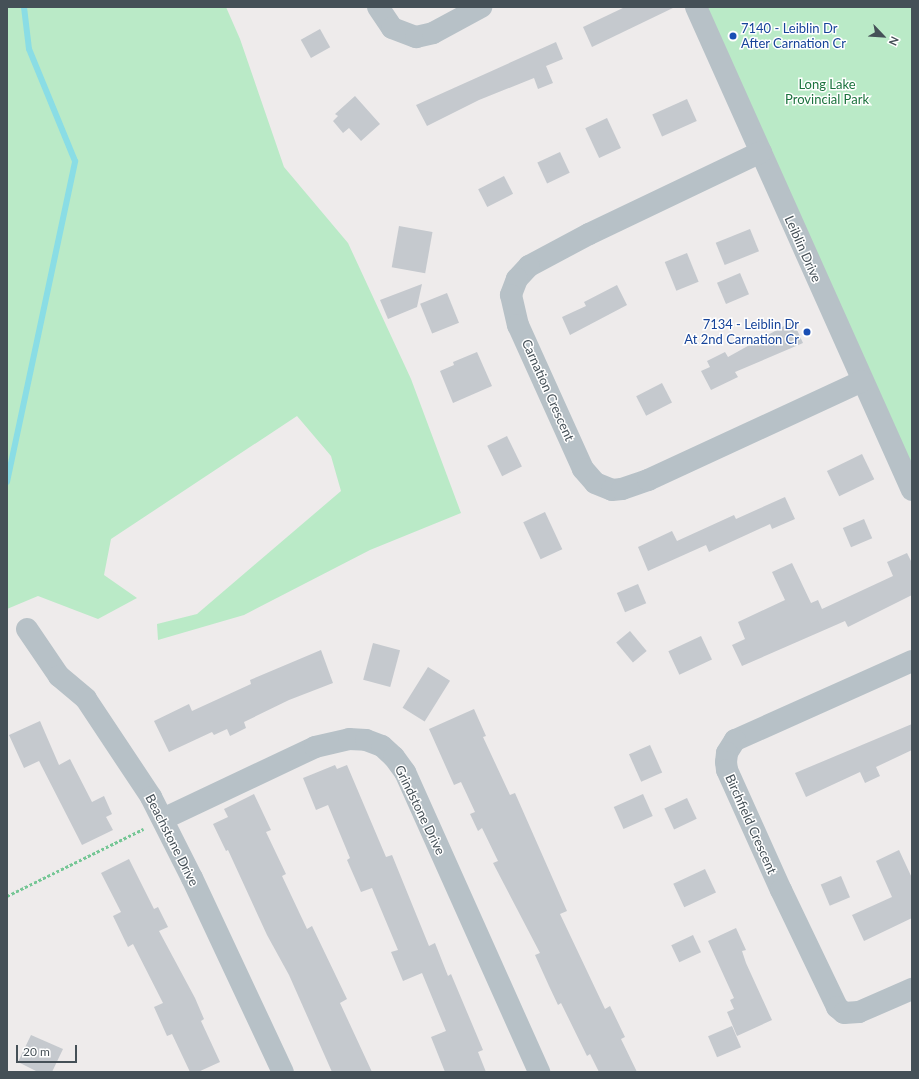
<!DOCTYPE html>
<style>
body{margin:0}
#map{position:relative;width:919px;height:1079px;overflow:hidden;background:#eeebeb;font-family:Lato,sans-serif}
div>[style]{position:absolute}
.green>*{inset:0;background:#baeac7}
.stream>*{height:6px;margin:-3px;padding:0 3px;transform-origin:3px;border-radius:3px;background:#8adde5}
.building>*{inset:0;background:#c5c9ce;transform-origin:0 0}
.path>*{height:2.5px;margin-top:-1.25px;transform-origin:0;background:repeating-linear-gradient(90deg,#75c695 0 3px,transparent 0 5px)}
.minor>*{height:22px;margin:-11px;padding:0 11px;transform-origin:11px;border-radius:11px;background:#b7c1c7}
.dots>*{width:11px;height:11px;translate:-50% -50%;box-sizing:border-box;border:2px solid #fff;border-radius:50%}
span{translate:-50% -50%;white-space:nowrap;text-align:center;line-height:1.15;-webkit-text-stroke:3px #fff;paint-order:stroke}
.transit-label{font-size:13px;color:#164399}
.left{translate:0 -50%;text-align:left}
.right{translate:-100% -50%;text-align:right}
.park-label{font-size:13px;color:#1b723d}
.street-label{font-size:13px;color:#455057}
.frame{position:absolute;inset:0;border:8px solid #455057;pointer-events:none}
.north{position:absolute;left:863px;top:16px;width:40px;height:40px;-webkit-text-stroke:3px #fff;paint-order:stroke;rotate:115deg;font-size:11px;font-weight:700;line-height:16px;text-align:center;color:#455057}
.north::after{content:'';display:block;margin:auto;width:14px;height:18px;background:#455057;clip-path:polygon(50% 0,100% 100%,50% 72%,0 100%)}
.scale{position:absolute;left:16px;top:1045px;width:61px;height:18px;box-sizing:border-box;border:2px solid #455057;border-top:0;padding-left:5px;font-size:12px;line-height:14px;white-space:nowrap;color:#455057;-webkit-text-stroke:3px #fff;paint-order:stroke}
</style>
<div id="map">
<div class="green">
<div style="clip-path:polygon(7px 7px,226px 7px,240px 39px,284px 167px,348px 243px,411px 379px,461px 513px,370px 550px,244px 615px,158px 640px,157px 624px,197px 614px,341px 491px,331px 456px,297px 416px,111px 539px,104px 575px,137px 598px,98px 619px,38px 596px,7px 609px)"></div>
<div style="clip-path:polygon(696px 7px,912px 7px,912px 490px)"></div>
</div>
<div class="stream">
<div style="left:7px;top:482px;width:328px;rotate:-78deg"></div>
<div style="left:75px;top:161px;width:121px;rotate:-112.3deg"></div>
<div style="left:29px;top:49px;width:42px;rotate:-96.8deg"></div>
</div>
<div class="building">
<div style="clip-path:polygon(625px 7px,675px 7px,592px 47px,583px 27px)"></div>
<div style="left:320px;top:29px;width:21px;height:22px;rotate:61deg"></div>
<div style="clip-path:polygon(556px 42px,563px 59px,546px 66px,553px 83px,538px 89px,534px 78px,479px 100px,427px 126px,416px 105px)"></div>
<div style="clip-path:polygon(355px 96px,380px 124px,361px 141px,349px 128px,343px 133px,333px 121px,338px 116px,335px 114px)"></div>
<div style="left:687px;top:99px;width:24px;height:38px;rotate:66deg"></div>
<div style="left:607px;top:118px;width:33px;height:24px;rotate:65deg"></div>
<div style="left:560px;top:152px;width:23px;height:25px;rotate:65deg"></div>
<div style="left:504px;top:176px;width:20px;height:29px;rotate:63deg"></div>
<div style="left:399px;top:226px;width:34px;height:42px;rotate:10deg"></div>
<div style="left:750px;top:229px;width:24px;height:37px;rotate:68deg"></div>
<div style="left:687px;top:253px;width:31px;height:24px;rotate:68deg"></div>
<div style="left:740px;top:273px;width:23px;height:25px;rotate:67deg"></div>
<div style="clip-path:polygon(422px 284px,417px 307px,388px 319px,380px 300px)"></div>
<div style="clip-path:polygon(617px 285px,627px 305px,570px 335px,562px 317px,586px 306px,584px 302px)"></div>
<div style="left:447px;top:293px;width:32px;height:29px;rotate:68deg"></div>
<div style="clip-path:polygon(793px 321px,803px 343px,735px 372px,738px 377px,711px 390px,701px 371px,710px 367px,707px 361px,725px 352px,728px 357px)"></div>
<div style="clip-path:polygon(477px 352px,492px 386px,453px 403px,440px 371px,454px 365px,453px 362px)"></div>
<div style="left:662px;top:383px;width:22px;height:29px;rotate:63deg"></div>
<div style="left:507px;top:436px;width:34px;height:22px;rotate:64deg"></div>
<div style="left:862px;top:454px;width:28px;height:39px;rotate:64deg"></div>
<div style="clip-path:polygon(785px 497px,795px 519px,772px 529px,770px 524px,709px 552px,706px 545px,648px 571px,638px 547px,672px 531px,677px 541px,734px 515px,736px 519px)"></div>
<div style="left:545px;top:512px;width:41px;height:24px;rotate:65deg"></div>
<div style="left:864px;top:519px;width:21px;height:23px;rotate:67deg"></div>
<div style="clip-path:polygon(907px 553px,912px 563px,912px 595px,848px 627px,845px 621px,742px 666px,732px 645px,745px 639px,738px 622px,785px 600px,772px 572px,792px 563px,811px 603px,818px 600px,822px 609px,893px 576px,887px 562px)"></div>
<div style="left:638px;top:584px;width:21px;height:23px;rotate:67deg"></div>
<div style="left:630px;top:631px;width:26px;height:18px;rotate:50deg"></div>
<div style="left:701px;top:636px;width:26px;height:36px;rotate:65deg"></div>
<div style="left:373px;top:643px;width:28px;height:38px;rotate:15deg"></div>
<div style="clip-path:polygon(321px 650px,333px 683px,289px 700px,244px 722px,246px 728px,230px 736px,227px 729px,214px 735px,212px 732px,169px 752px,154px 721px,189px 704px,192px 711px,251px 684px,250px 680px)"></div>
<div style="left:428px;top:667px;width:26px;height:48px;rotate:32deg"></div>
<div style="clip-path:polygon(474px 709px,486px 736px,483px 737px,510px 795px,515px 793px,567px 911px,560px 914px,605px 1009px,610px 1006px,625px 1037px,621px 1039px,637px 1072px,599px 1072px,590px 1054px,587px 1056px,561px 1003px,558px 1005px,549px 986px,535px 955px,540px 953px,493px 863px,498px 861px,482px 828px,478px 831px,470px 814px,475px 812px,461px 782px,454px 785px,429px 729px)"></div>
<div style="clip-path:polygon(40px 721px,59px 765px,70px 759px,92px 802px,104px 796px,112px 814px,106px 817px,113px 830px,82px 845px,39px 761px,24px 768px,9px 735px)"></div>
<div style="clip-path:polygon(912px 724px,912px 750px,876px 767px,880px 776px,865px 783px,860px 772px,806px 797px,795px 773px)"></div>
<div style="left:650px;top:745px;width:30px;height:23px;rotate:66deg"></div>
<div style="clip-path:polygon(335px 765px,337px 769px,347px 765px,386px 857px,392px 855px,429px 946px,435px 943px,448px 976px,451px 974px,483px 1050px,478px 1052px,486px 1072px,445px 1072px,431px 1037px,446px 1031px,422px 973px,403px 981px,391px 952px,398px 950px,372px 888px,361px 892px,347px 860px,350px 858px,328px 805px,316px 810px,303px 778px)"></div>
<div style="clip-path:polygon(254px 794px,271px 830px,266px 832px,286px 874px,282px 876px,307px 929px,312px 926px,347px 999px,340px 1003px,372px 1072px,332px 1072px,289px 975px,267px 935px,228px 850px,226px 851px,213px 824px,228px 817px,224px 809px)"></div>
<div style="left:643px;top:794px;width:24px;height:32px;rotate:66deg"></div>
<div style="left:687px;top:798px;width:23px;height:25px;rotate:65deg"></div>
<div style="clip-path:polygon(899px 850px,912px 878px,912px 918px,864px 941px,852px 915px,892px 897px,876px 861px)"></div>
<div style="clip-path:polygon(129px 859px,154px 909px,158px 907px,168px 927px,159px 931px,195px 998px,204px 1019px,201px 1021px,220px 1062px,198px 1072px,190px 1072px,172px 1034px,167px 1036px,154px 1007px,163px 1003px,133px 944px,128px 947px,113px 916px,121px 912px,101px 873px)"></div>
<div style="left:705px;top:869px;width:26px;height:35px;rotate:65deg"></div>
<div style="left:841px;top:876px;width:23px;height:22px;rotate:67deg"></div>
<div style="clip-path:polygon(736px 928px,746px 950px,742px 951px,746px 963px,772px 1020px,737px 1036px,727px 1012px,734px 1009px,730px 1000px,734px 998px,708px 941px)"></div>
<div style="left:693px;top:935px;width:19px;height:24px;rotate:65deg"></div>
<div style="left:732px;top:1026px;width:23px;height:26px;rotate:67deg"></div>
<div style="clip-path:polygon(31px 1035px,63px 1049px,52px 1072px,38px 1072px,18px 1062px)"></div>
</div>
<div class="path">
<div style="left:7px;top:896px;width:152px;rotate:-26.2deg"></div>
</div>
<div class="minor">
<div style="left:378px;top:7px;width:25px;rotate:56deg"></div>
<div style="left:392px;top:28px;width:26px;rotate:21deg"></div>
<div style="left:416px;top:37px;width:17px;rotate:-13deg"></div>
<div style="left:433px;top:33px;width:55px;rotate:-28.4deg"></div>
<div style="left:696px;top:7px;width:529px;rotate:65.91deg"></div>
<div style="left:761px;top:152px;width:191px;rotate:154.5deg"></div>
<div style="left:589px;top:234px;width:68px;rotate:151.9deg"></div>
<div style="left:529px;top:266px;width:18px;rotate:133deg"></div>
<div style="left:517px;top:279px;width:17px;rotate:111deg"></div>
<div style="left:511px;top:295px;width:31px;rotate:77deg"></div>
<div style="left:518px;top:325px;width:158px;rotate:65.7deg"></div>
<div style="left:583px;top:469px;width:18px;rotate:49deg"></div>
<div style="left:595px;top:483px;width:18px;rotate:22deg"></div>
<div style="left:612px;top:490px;width:10px;rotate:-6deg"></div>
<div style="left:622px;top:489px;width:28px;rotate:-19deg"></div>
<div style="left:648px;top:480px;width:236px;rotate:-24.8deg"></div>
<div style="left:27px;top:629px;width:57px;rotate:55.8deg"></div>
<div style="left:59px;top:676px;width:35px;rotate:40deg"></div>
<div style="left:86px;top:699px;width:118px;rotate:56.4deg"></div>
<div style="left:151px;top:797px;width:91px;rotate:63.2deg"></div>
<div style="left:192px;top:878px;width:214px;rotate:64.9deg"></div>
<div style="left:912px;top:661px;width:194px;rotate:155.9deg"></div>
<div style="left:735px;top:740px;width:15px;rotate:122deg"></div>
<div style="left:727px;top:753px;width:9px;rotate:96deg"></div>
<div style="left:726px;top:762px;width:8px;rotate:83deg"></div>
<div style="left:727px;top:770px;width:132px;rotate:65.8deg"></div>
<div style="left:781px;top:890px;width:130px;rotate:64.4deg"></div>
<div style="left:837px;top:1007px;width:9px;rotate:41deg"></div>
<div style="left:844px;top:1013px;width:15px;rotate:-4deg"></div>
<div style="left:859px;top:1012px;width:58px;rotate:-23.5deg"></div>
<div style="left:163px;top:819px;width:168px;rotate:-25.3deg"></div>
<div style="left:315px;top:747px;width:35px;rotate:-13deg"></div>
<div style="left:349px;top:739px;width:17px;rotate:3deg"></div>
<div style="left:366px;top:740px;width:17px;rotate:21deg"></div>
<div style="left:382px;top:746px;width:16px;rotate:43deg"></div>
<div style="left:394px;top:757px;width:19px;rotate:54deg"></div>
<div style="left:405px;top:772px;width:329px;rotate:65.9deg"></div>
</div>
<div class="dots">
<div style="left:733px;top:36px;background:#1a4fb4"></div>
<div style="left:807px;top:332px;background:#1a4fb4"></div>
</div>
<div class="transit-label">
<span class="left" style="left:741px;top:36px">7140 - Leiblin Dr<br>After Carnation Cr</span>
<span class="right" style="left:799px;top:332px">7134 - Leiblin Dr<br>At 2nd Carnation Cr</span>
</div>
<div class="park-label">
<span style="left:827px;top:92px">Long Lake<br>Provincial Park</span>
</div>
<div class="street-label">
<span style="left:803px;top:249px;rotate:66deg">Leiblin Drive</span>
<span style="left:548px;top:390px;rotate:66deg">Carnation Crescent</span>
<span style="left:420px;top:810px;rotate:64deg">Grindstone Drive</span>
<span style="left:751px;top:824px;rotate:66deg">Birchfield Crescent</span>
<span style="left:172px;top:840px;rotate:63deg">Beachstone Drive</span>
</div>
<div class="frame"></div>
<div class="north">N</div>
<div class="scale">20 m</div>
</div>
